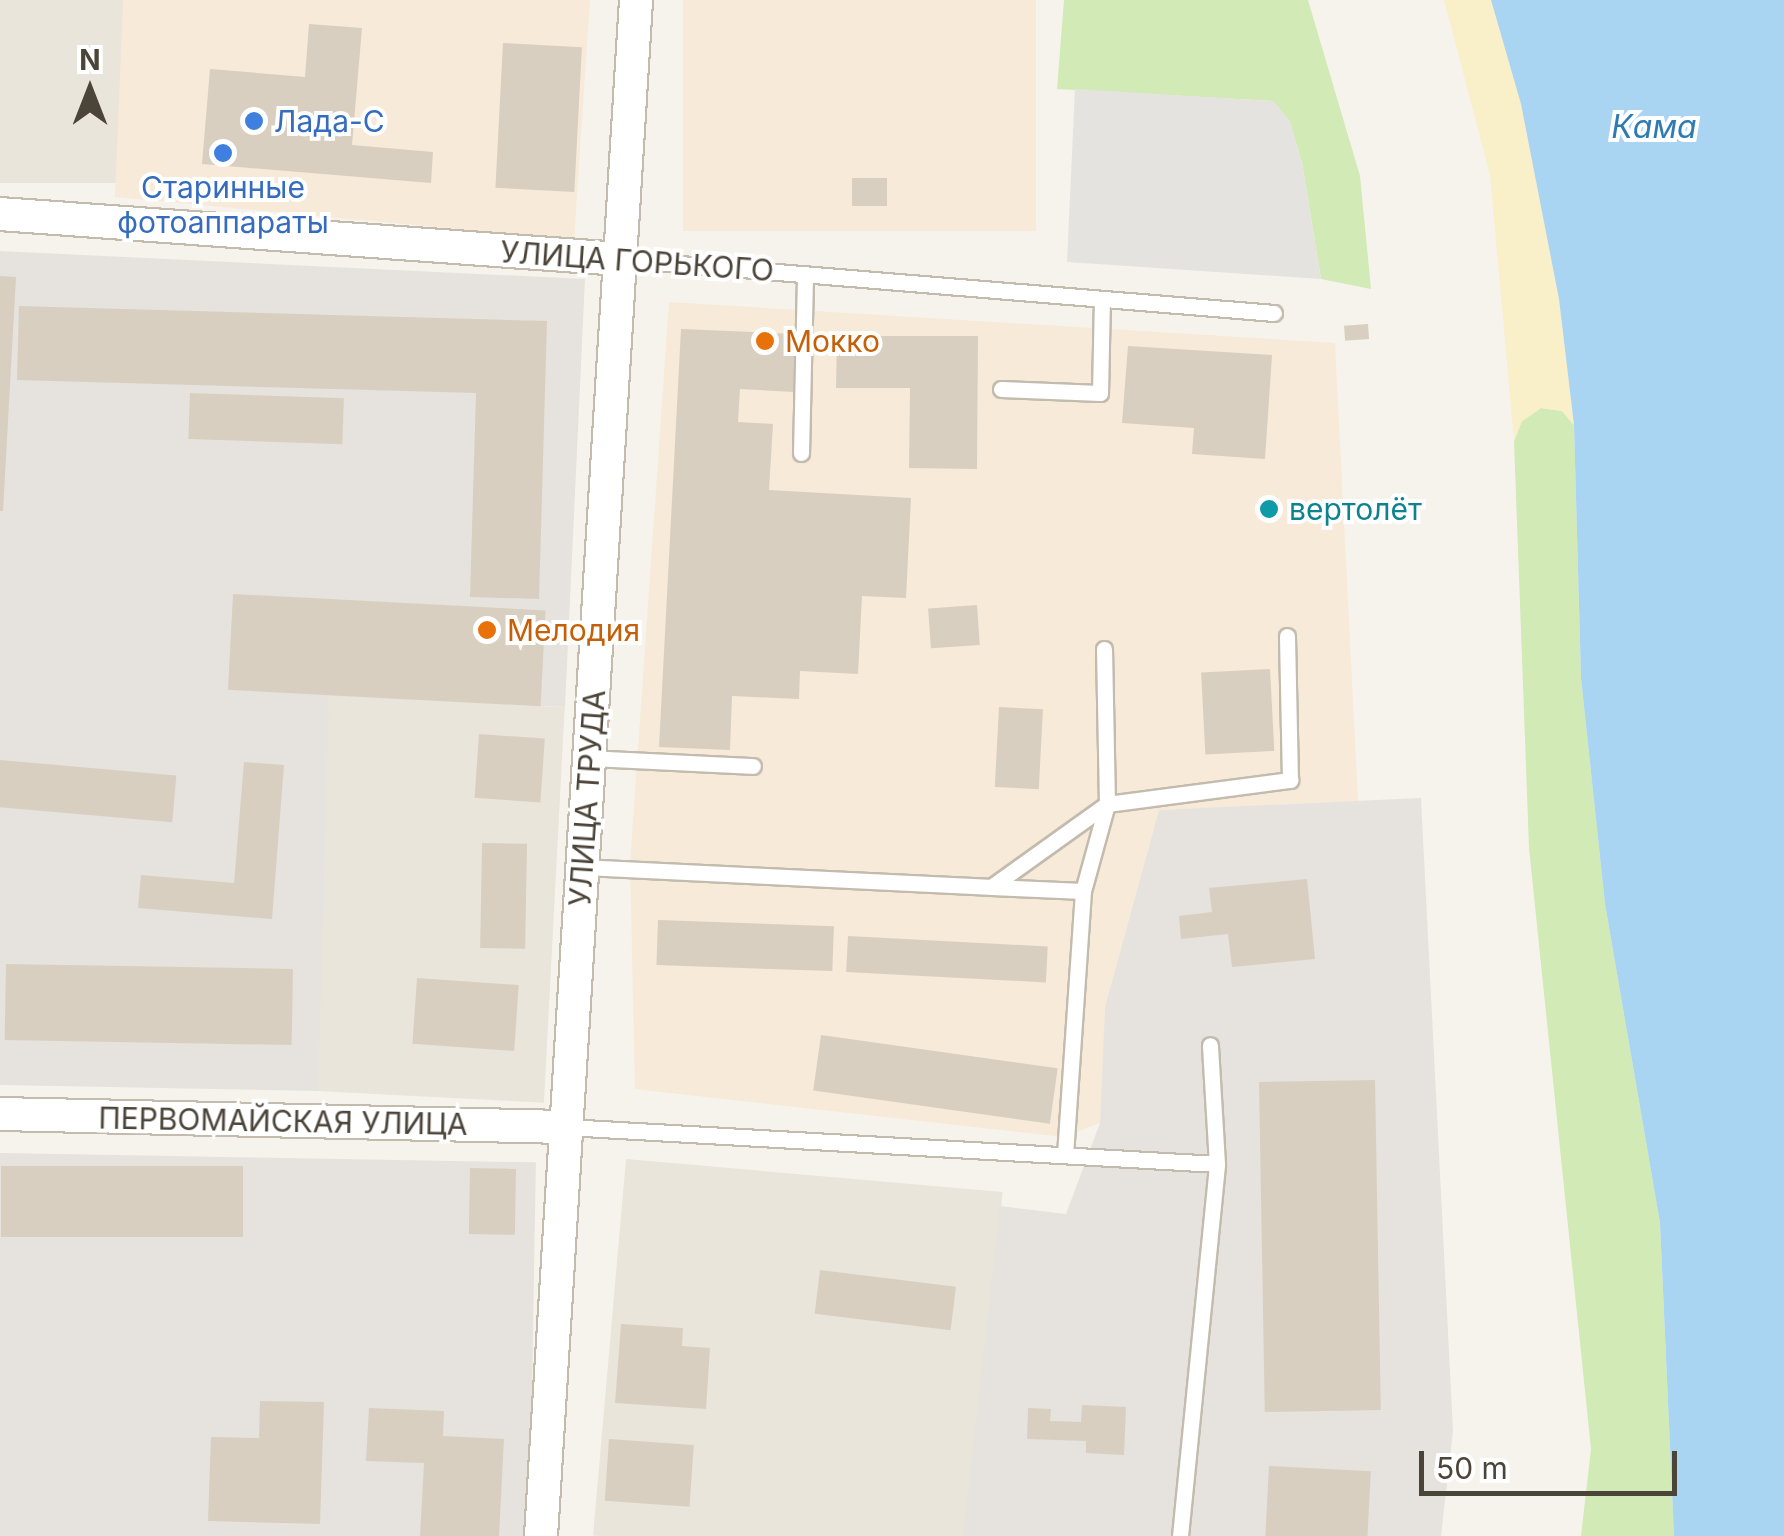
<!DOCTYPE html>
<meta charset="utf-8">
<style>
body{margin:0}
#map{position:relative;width:1784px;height:1536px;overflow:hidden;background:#f6f3ec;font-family:Inter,sans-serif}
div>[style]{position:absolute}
.residential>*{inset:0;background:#eae5da;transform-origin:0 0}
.commercial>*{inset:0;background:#f7ead8;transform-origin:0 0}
.industrial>*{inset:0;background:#e6e2dd;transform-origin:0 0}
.green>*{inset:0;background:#d2eab5}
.sand>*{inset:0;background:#f9efc9}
.parking>*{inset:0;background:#e5e3e0}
.water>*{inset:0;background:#a9d4f2}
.building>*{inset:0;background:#d8cfc1;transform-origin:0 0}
.roads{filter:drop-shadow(2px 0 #c2bbae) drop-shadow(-2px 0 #c2bbae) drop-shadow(0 2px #c2bbae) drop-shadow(0 -2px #c2bbae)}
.service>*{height:15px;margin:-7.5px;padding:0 7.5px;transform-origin:7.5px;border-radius:7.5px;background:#fff}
.minor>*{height:32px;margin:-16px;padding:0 16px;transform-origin:16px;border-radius:16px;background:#fff}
.dots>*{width:28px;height:28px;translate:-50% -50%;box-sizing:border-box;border:5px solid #fff;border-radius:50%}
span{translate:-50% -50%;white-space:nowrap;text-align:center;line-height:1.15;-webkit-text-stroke:8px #fff;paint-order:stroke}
.shop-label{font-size:30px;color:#366cbe}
.left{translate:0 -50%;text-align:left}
.street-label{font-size:30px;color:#4b4439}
.food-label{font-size:30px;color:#c56008}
.culture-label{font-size:30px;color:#0d838f}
.water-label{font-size:32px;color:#2e7ab2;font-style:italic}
.north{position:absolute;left:40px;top:40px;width:100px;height:100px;-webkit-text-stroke:8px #fff;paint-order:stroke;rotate:0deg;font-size:28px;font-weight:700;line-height:40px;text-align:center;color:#4b4439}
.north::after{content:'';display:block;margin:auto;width:35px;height:45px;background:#4b4439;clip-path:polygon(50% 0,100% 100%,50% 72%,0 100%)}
.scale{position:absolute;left:1419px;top:1451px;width:258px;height:45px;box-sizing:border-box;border:5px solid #4b4439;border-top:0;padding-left:12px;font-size:30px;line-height:35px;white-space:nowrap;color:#4b4439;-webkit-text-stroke:8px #fff;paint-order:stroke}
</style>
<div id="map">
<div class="residential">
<div style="left:0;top:0;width:123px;height:183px"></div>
<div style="left:329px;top:695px;width:236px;height:396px;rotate:3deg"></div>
<div style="left:626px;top:1159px;width:378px;height:378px;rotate:5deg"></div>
</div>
<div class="commercial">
<div style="clip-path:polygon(123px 0,590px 0,574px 240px,115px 197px)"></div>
<div style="left:683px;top:0;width:353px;height:231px"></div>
<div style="clip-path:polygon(669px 302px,1335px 343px,1358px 801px,1159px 810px,1105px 1007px,1100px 1123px,1063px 1137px,635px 1089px,630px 864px)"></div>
</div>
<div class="industrial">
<div style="clip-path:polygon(0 251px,585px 279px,565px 707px,329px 696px,318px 1091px,0 1085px)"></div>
<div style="clip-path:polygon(1421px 798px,1453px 1431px,1441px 1536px,963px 1536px,1000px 1206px,1066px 1214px,1100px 1123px,1105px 1007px,1159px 810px)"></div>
<div style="left:0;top:1153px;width:536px;height:383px;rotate:1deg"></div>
</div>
<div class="green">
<div style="clip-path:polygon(1064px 0,1308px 0,1360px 176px,1371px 289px,1321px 279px,1302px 163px,1290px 122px,1273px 101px,1057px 89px)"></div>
<div style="clip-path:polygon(1541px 408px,1562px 411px,1574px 425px,1581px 678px,1605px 904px,1660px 1223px,1674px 1536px,1581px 1536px,1591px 1449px,1529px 848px,1514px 441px,1522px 421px)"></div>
</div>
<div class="sand">
<div style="clip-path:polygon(1444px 0,1491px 0,1521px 104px,1559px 299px,1574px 425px,1562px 411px,1541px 408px,1522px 421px,1514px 441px,1490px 175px)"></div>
</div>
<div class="parking">
<div style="clip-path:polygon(1075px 89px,1273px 101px,1290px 122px,1302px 163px,1321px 279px,1067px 262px)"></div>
</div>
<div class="water">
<div style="clip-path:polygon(1491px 0,1784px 0,1784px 1536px,1674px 1536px,1660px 1223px,1605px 904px,1581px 678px,1574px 425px,1559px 299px,1521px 104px)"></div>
</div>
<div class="building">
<div style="clip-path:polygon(309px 24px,362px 28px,352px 145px,433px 152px,431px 183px,202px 164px,210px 69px,305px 77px)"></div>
<div style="left:503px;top:43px;width:79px;height:145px;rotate:3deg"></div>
<div style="left:887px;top:178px;width:28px;height:35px;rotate:90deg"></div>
<div style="clip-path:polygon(0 276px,16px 277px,3px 511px,0 511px)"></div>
<div style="clip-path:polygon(19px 306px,547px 321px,539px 599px,470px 597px,476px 393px,17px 380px)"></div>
<div style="left:1368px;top:324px;width:15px;height:24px;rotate:86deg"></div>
<div style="clip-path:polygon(681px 329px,796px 334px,793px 392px,740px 389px,738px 422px,773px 424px,769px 490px,911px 498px,906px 598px,862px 596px,858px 674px,800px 671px,799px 699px,732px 696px,730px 750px,659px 747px)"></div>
<div style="clip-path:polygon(837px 336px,978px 336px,977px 469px,909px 468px,910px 388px,836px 388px)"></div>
<div style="clip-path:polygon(1128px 346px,1272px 355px,1265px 459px,1192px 454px,1194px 428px,1122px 423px)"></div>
<div style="left:190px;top:393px;width:154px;height:46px;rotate:2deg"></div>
<div style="left:233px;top:594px;width:313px;height:96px;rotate:3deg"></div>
<div style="left:977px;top:605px;width:40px;height:49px;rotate:86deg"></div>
<div style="left:1270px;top:669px;width:82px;height:69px;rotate:87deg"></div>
<div style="left:999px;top:707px;width:44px;height:80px;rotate:3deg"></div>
<div style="left:479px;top:734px;width:66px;height:64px;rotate:4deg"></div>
<div style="left:0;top:760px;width:177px;height:47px;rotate:5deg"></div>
<div style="clip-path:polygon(244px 762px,284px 765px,272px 919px,138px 908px,141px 875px,234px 883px)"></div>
<div style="left:482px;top:843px;width:45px;height:105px;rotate:1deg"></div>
<div style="clip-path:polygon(1307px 879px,1315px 959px,1232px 967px,1228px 934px,1181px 939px,1179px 916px,1212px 912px,1209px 888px)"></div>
<div style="left:658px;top:920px;width:176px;height:45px;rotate:2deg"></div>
<div style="left:848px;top:936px;width:200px;height:36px;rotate:3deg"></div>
<div style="left:6px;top:964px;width:287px;height:76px;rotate:1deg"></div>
<div style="left:417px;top:978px;width:102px;height:66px;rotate:4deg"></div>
<div style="left:821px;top:1035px;width:239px;height:56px;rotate:8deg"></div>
<div style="left:1375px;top:1080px;width:330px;height:116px;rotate:89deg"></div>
<div style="left:1px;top:1166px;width:242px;height:71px"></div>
<div style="left:470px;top:1168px;width:46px;height:66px;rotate:1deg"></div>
<div style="left:820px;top:1270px;width:137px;height:44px;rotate:7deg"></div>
<div style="clip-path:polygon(621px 1324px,683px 1328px,682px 1346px,710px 1348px,706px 1409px,615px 1403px)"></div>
<div style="clip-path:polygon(260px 1401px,324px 1402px,320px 1524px,208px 1521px,211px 1437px,259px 1438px)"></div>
<div style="clip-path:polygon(1082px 1405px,1126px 1407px,1124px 1455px,1086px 1453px,1086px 1441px,1027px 1439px,1028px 1408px,1051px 1409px,1050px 1421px,1081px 1422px)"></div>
<div style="clip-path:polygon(369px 1408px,444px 1411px,443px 1436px,504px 1439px,499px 1536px,420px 1536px,424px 1463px,366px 1461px)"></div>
<div style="left:609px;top:1439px;width:85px;height:62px;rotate:4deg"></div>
<div style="left:1269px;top:1466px;width:102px;height:70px;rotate:3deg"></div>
</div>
<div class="roads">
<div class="service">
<div style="left:620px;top:259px;width:656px;rotate:4.72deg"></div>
<div style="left:1001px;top:389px;width:99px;rotate:2.3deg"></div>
<div style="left:1100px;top:393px;width:94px;rotate:-88.8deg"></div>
<div style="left:801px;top:453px;width:179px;rotate:-88.7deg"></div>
<div style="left:589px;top:758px;width:164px;rotate:2.8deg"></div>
<div style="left:582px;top:867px;width:409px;rotate:2.8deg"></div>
<div style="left:991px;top:887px;width:143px;rotate:-35.6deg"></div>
<div style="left:1107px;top:804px;width:185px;rotate:-7.5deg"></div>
<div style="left:1290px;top:780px;width:144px;rotate:-91.2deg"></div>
<div style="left:991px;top:887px;width:92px;rotate:2.5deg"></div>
<div style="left:1083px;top:891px;width:263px;rotate:93.9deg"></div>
<div style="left:1083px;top:891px;width:90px;rotate:-74.6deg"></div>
<div style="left:1107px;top:804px;width:155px;rotate:-91.1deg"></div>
<div style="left:566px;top:1127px;width:652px;rotate:3.25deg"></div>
<div style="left:1217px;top:1164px;width:119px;rotate:-93.4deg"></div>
<div style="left:1180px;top:1536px;width:374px;rotate:-84.3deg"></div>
</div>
<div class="minor">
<div style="left:0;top:214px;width:622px;rotate:4.15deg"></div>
<div style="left:0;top:1114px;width:566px;rotate:1.32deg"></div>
<div style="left:541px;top:1536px;width:1539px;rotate:-86.46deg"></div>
</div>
</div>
<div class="dots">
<div style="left:254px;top:121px;background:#3f7fe0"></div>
<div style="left:223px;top:153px;background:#3f7fe0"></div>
<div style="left:765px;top:341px;background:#e8710a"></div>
<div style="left:1269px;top:509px;background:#0f9aa8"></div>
<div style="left:487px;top:630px;background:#e8710a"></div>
</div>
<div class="shop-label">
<span class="left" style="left:274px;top:121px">Лада-С</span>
<span style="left:223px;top:204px">Старинные<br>фотоаппараты</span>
</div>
<div class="street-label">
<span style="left:637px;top:261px;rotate:4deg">УЛИЦА ГОРЬКОГО</span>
<span style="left:587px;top:798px;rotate:-86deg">УЛИЦА ТРУДА</span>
<span style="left:283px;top:1121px;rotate:1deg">ПЕРВОМАЙСКАЯ УЛИЦА</span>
</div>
<div class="food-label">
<span class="left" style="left:785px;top:341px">Мокко</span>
<span class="left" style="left:507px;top:630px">Мелодия</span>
</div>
<div class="culture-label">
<span class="left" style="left:1289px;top:509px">вертолёт</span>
</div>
<div class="water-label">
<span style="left:1654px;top:127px">Кама</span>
</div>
<div class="north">N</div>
<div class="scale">50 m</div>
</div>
